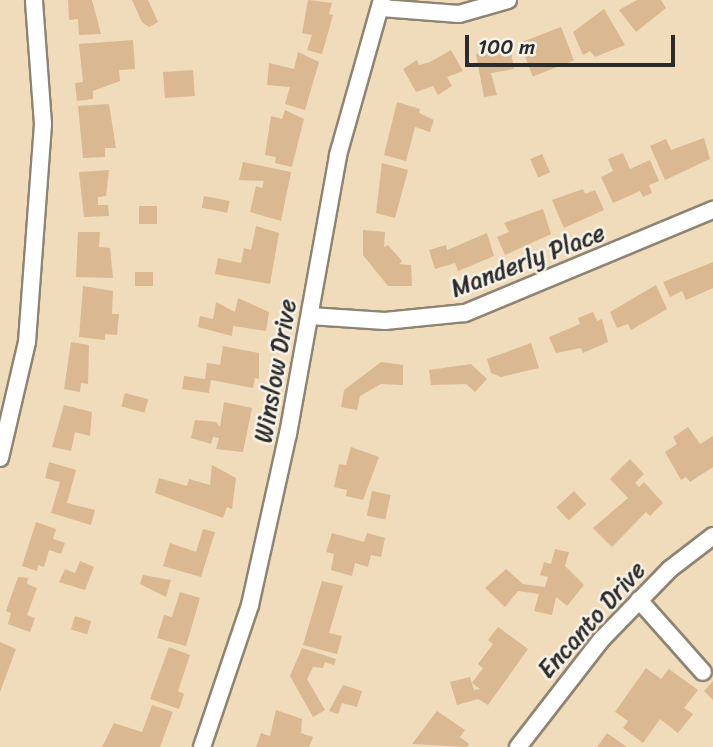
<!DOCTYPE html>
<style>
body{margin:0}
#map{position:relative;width:713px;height:747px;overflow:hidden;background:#f0dcbb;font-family:Sriracha,sans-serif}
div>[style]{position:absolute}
.building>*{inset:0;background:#dab891;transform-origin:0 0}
.roads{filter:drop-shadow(2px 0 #8e8473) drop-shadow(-2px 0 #8e8473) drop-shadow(0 2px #8e8473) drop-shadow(0 -2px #8e8473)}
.minor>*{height:16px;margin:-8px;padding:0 8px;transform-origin:8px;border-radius:8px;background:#fff}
span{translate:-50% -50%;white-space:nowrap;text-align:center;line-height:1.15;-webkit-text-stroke:5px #f7f3e8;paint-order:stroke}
.street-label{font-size:24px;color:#2b2b2b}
.scale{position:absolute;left:465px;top:35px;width:210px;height:32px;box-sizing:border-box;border:4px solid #2b2b2b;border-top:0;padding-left:9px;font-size:21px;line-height:24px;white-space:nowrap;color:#2b2b2b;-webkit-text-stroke:5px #f7f3e8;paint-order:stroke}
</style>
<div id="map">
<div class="building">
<div style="clip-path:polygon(68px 0,92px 0,101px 34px,79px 35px,78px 19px,69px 20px)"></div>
<div style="clip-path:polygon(132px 0,148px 0,158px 22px,149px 27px,142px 22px)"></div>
<div style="clip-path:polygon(308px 0,332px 3px,329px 14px,333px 15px,322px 54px,307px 50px,312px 35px,302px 33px)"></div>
<div style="clip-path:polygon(637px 0,661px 0,666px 8px,636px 32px,619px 10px)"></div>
<div style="clip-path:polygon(604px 9px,625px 45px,595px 57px,590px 51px,583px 55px,573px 32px)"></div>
<div style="left:561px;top:27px;width:36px;height:44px;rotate:69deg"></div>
<div style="clip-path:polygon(133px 40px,135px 69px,119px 70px,120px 81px,93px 91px,93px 99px,77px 101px,75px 83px,83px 82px,79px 44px)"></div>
<div style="clip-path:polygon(510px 46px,514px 69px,491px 73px,497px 95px,484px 97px,476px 54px)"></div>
<div style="clip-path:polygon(451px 50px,463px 71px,447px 77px,452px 86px,438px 95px,433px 86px,416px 92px,403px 69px,417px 60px,419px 65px,430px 62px)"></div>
<div style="clip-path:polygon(298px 52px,319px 62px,305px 110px,285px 104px,290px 87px,267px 85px,269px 63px,294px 69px)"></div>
<div style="left:193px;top:70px;width:26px;height:30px;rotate:86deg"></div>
<div style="clip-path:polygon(397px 102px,420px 109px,419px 113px,434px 120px,430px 132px,415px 127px,406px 161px,384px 155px)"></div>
<div style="clip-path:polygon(109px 104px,116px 148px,105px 148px,105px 157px,83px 158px,78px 106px)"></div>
<div style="clip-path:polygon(285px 110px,304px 119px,292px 167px,275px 163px,276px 157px,265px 155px,271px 116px,282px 119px)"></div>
<div style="clip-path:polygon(704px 138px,710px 159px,665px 180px,650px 146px,666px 139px,671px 150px)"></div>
<div style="clip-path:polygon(623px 153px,630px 169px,650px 160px,659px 181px,649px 185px,652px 193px,643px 197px,640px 191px,613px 203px,601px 177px,613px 171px,608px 159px)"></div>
<div style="left:542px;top:154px;width:20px;height:13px;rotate:66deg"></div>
<div style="clip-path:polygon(243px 162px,291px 172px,281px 221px,250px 212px,256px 186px,262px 188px,264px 181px,239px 180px)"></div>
<div style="clip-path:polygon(382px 163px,408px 170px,395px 218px,376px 213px)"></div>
<div style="clip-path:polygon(109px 170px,106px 196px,98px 197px,98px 205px,108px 205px,109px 216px,84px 217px,79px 172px)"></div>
<div style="clip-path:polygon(583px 189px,585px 194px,595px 190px,604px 210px,564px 228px,552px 200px)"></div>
<div style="left:204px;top:196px;width:26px;height:12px;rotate:11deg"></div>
<div style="left:139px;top:206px;width:18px;height:18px"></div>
<div style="clip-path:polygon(543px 209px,551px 234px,505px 255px,497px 237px,509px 232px,504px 223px)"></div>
<div style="clip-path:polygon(256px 226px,279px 233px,270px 284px,215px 274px,218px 258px,241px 263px,244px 248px,251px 250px)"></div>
<div style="clip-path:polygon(363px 230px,385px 232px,384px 247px,388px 245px,402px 261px,399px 264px,411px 265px,412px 286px,388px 286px,363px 255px)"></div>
<div style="clip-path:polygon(78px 232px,100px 232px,99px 247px,110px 248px,113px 278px,76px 277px)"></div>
<div style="clip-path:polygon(487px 233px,494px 256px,458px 271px,455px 263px,435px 269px,429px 250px,446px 245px,447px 250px)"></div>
<div style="clip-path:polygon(713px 262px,713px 288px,686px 300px,682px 291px,670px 297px,663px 282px)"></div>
<div style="left:135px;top:272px;width:18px;height:14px"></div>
<div style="clip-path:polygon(656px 285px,667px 309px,631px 330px,628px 324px,617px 328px,610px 312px)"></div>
<div style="clip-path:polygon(83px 286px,113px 291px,112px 314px,119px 314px,117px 335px,105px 334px,105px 340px,79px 337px)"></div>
<div style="clip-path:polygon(238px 298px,269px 312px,266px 331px,233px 326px,232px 336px,198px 327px,200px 316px,213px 319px,216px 302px,235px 312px)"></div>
<div style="clip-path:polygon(593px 312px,597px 321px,602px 319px,608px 342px,583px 353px,581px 348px,556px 353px,549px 337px,580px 324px,578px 318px)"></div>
<div style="clip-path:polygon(71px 342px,89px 345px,88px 384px,81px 383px,80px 392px,64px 389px)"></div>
<div style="clip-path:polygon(531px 343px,539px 368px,501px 377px,491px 373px,487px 359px)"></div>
<div style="clip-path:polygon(223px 346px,259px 353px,259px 379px,255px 378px,253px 388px,211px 380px,209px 393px,182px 389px,184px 376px,205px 379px,207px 363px,220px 365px)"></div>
<div style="clip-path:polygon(381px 362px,403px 365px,403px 385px,381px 384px,360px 396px,357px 410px,341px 407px,344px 390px)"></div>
<div style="clip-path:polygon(471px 364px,487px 379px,475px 392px,466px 384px,431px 385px,429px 370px)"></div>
<div style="left:125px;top:393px;width:24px;height:14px;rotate:15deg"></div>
<div style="clip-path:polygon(224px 402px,252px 408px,243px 452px,216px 449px,219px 438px,213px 437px,211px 444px,191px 438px,195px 420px,216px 422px,220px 427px)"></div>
<div style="clip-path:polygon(64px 405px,92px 412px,90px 436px,75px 432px,71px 451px,52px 447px)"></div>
<div style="clip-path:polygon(688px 427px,700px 444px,713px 436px,713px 467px,690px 482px,686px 477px,681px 480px,665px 452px,677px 444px,673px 437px)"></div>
<div style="clip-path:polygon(351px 447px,379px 457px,363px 500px,346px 496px,347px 490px,334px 487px,339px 464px,346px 465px)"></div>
<div style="clip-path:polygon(630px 459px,644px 474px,635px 483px,639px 487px,644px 482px,663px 503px,650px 516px,646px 512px,612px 547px,593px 528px,628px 498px,610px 479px)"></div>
<div style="clip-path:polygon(49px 462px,76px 470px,67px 503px,95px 510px,91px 525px,51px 513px,60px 482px,45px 478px)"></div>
<div style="clip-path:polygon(212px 465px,236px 478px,232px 509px,227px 507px,223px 518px,155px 493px,159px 478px,187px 486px,189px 479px,210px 485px)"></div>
<div style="left:372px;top:491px;width:19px;height:25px;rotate:12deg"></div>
<div style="left:574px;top:491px;width:18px;height:24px;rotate:47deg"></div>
<div style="clip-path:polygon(36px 522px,56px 529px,53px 539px,65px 543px,61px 554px,49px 550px,44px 567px,38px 565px,37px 571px,22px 566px)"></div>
<div style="clip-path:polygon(203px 529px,215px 532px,201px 577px,163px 566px,170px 543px,196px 552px)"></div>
<div style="clip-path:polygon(332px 533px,364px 542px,367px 533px,385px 538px,381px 557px,371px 555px,368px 567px,355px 563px,352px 576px,331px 570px,334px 554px,326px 552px)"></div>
<div style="clip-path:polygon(555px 549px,569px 552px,565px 566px,584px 585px,567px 606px,556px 597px,552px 615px,534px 611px,539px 594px,518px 591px,505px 607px,485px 588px,506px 569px,523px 584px,545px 587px,548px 577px,540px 575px,544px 562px,551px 564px)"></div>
<div style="clip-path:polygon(80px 561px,94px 567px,85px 590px,59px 582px,65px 569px,75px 573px)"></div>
<div style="clip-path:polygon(143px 575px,171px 580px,166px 597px,140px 584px)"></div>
<div style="clip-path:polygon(18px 577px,28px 578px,27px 584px,37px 588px,27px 615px,35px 618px,30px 632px,8px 624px,11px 613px,6px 611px)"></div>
<div style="clip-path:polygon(322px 581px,343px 586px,329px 633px,342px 636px,337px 654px,303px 645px)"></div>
<div style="clip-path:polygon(180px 592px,200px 598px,186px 646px,157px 638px,164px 615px,172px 617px)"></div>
<div style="left:75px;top:616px;width:17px;height:14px;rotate:17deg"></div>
<div style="clip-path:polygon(498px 627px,528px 649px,488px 705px,478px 699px,457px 705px,450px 682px,470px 677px,474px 690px,480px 689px,472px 683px,483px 668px,478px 664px,493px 644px,488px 640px)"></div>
<div style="clip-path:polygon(0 642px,16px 649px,0 692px)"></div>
<div style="clip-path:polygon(169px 647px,190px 655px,178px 691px,184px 694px,179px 709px,150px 699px)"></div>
<div style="clip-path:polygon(302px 648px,336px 659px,334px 665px,325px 662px,323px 668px,313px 667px,307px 679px,325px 710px,313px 717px,290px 676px)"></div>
<div style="clip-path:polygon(646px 668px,661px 679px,669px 669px,698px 690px,684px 708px,693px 714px,678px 733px,660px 719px,643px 743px,623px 728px,628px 721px,615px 712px)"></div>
<div style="clip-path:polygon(713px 681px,713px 700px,704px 691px)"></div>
<div style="clip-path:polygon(343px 685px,362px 691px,357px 707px,342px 703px,338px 714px,329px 711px)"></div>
<div style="clip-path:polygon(152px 705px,173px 712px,160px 747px,102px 747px,114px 723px,142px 732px)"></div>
<div style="clip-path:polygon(276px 710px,302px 719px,301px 733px,313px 737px,309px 747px,256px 747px,261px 733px,270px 736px)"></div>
<div style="clip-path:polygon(437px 711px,465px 730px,460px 737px,469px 744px,467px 747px,412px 744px)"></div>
<div style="clip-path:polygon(607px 733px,627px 747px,597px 747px)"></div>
</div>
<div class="roads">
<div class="minor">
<div style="left:381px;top:8px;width:78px;rotate:4.4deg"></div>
<div style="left:459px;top:14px;width:51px;rotate:-15.9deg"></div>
<div style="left:310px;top:316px;width:75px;rotate:3.8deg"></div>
<div style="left:385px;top:321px;width:80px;rotate:-5.7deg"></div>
<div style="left:465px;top:313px;width:269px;rotate:-22.6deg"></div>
<div style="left:0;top:458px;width:119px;rotate:-76.9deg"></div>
<div style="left:27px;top:342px;width:219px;rotate:-85.8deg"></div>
<div style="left:43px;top:124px;width:124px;rotate:-94.2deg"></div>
<div style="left:639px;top:600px;width:96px;rotate:48.4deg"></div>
<div style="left:202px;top:747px;width:150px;rotate:-71.3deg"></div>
<div style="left:250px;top:605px;width:175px;rotate:-77.5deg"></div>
<div style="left:288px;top:434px;width:283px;rotate:-79.8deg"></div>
<div style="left:338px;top:155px;width:161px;rotate:-74.2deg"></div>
<div style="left:518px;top:747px;width:135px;rotate:-52.2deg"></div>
<div style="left:601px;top:640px;width:99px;rotate:-45.8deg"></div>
<div style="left:670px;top:569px;width:54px;rotate:-37.5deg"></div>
</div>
</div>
<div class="street-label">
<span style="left:528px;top:261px;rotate:-21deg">Manderly Place</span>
<span style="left:276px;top:371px;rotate:-80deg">Winslow Drive</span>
<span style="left:592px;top:620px;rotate:-48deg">Encanto Drive</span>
</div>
<div class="scale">100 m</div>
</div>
